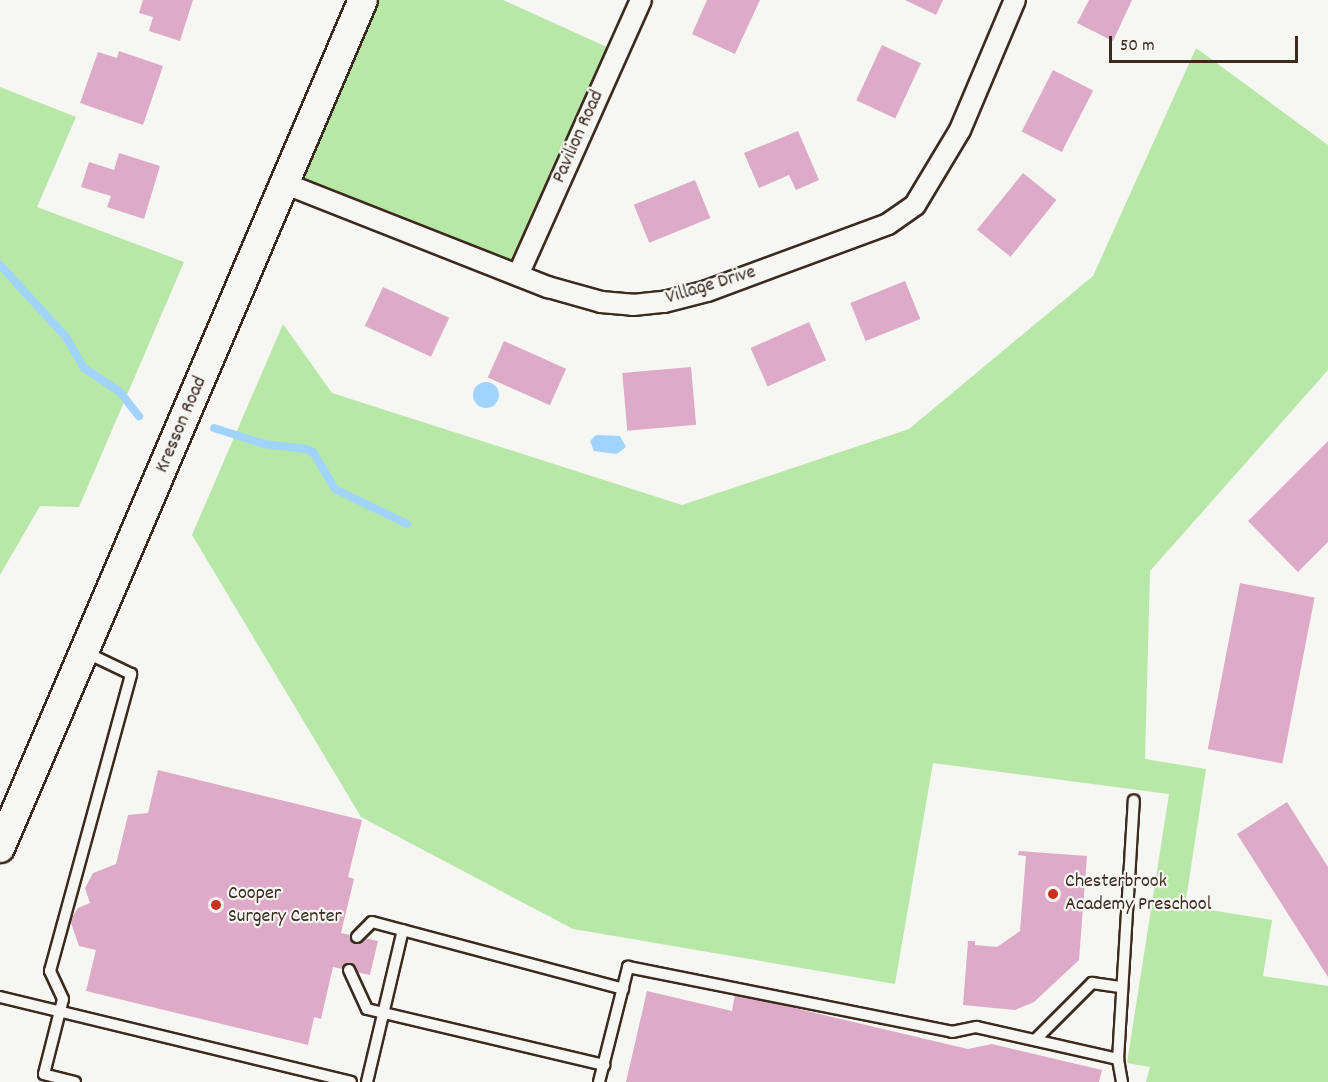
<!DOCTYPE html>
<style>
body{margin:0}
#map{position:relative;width:1328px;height:1082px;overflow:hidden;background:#f6f6f2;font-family:Dekko,sans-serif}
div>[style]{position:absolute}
.green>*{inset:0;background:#b8e8a7}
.water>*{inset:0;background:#a1d3ff}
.round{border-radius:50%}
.stream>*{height:8px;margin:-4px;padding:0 4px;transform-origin:4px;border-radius:4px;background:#a1d3ff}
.building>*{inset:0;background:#ddabc7;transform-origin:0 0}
.roads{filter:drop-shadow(2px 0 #3b2a1e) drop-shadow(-2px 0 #3b2a1e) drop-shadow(0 2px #3b2a1e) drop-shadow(0 -2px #3b2a1e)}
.service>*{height:10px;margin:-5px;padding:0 5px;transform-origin:5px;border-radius:5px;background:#f6f6f2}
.minor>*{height:20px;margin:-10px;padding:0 10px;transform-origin:10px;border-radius:10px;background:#f6f6f2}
.secondary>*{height:28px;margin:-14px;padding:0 14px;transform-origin:14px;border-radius:14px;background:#f6f6f2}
.dots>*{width:16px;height:16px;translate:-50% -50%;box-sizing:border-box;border:3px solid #f6f6f2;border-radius:50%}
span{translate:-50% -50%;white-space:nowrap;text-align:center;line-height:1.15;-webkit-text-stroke:4.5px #f6f6f2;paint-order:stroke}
.street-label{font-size:20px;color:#3b2a1e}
.poi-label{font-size:20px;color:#3b2a1e}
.left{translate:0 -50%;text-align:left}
.scale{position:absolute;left:1109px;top:36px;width:189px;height:27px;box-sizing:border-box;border:3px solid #3b2a1e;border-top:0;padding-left:8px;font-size:18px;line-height:21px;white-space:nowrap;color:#3b2a1e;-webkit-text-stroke:4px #f6f6f2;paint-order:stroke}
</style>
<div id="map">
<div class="green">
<div style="clip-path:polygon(363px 0,503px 0,618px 52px,518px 275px,286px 184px)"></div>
<div style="clip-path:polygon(1196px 48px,1328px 145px,1328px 370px,1150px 571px,1145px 759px,1206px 769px,1185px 906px,1272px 920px,1263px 976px,1328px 986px,1328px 1082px,1146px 1082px,1150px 1067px,1127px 1063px,1169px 794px,933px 763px,895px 984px,573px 929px,361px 817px,192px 535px,283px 324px,332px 393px,682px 505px,909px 429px,1093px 276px)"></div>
<div style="clip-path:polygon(0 87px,76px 117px,37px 207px,184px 262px,79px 507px,40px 506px,0 575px)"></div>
</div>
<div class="water">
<div class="round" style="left:473px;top:382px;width:26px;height:26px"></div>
<div style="clip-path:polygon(596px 435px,620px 436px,626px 447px,617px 454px,594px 451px,590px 441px)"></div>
</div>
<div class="stream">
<div style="left:0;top:265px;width:98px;rotate:47.5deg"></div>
<div style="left:66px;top:337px;width:36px;rotate:60deg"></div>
<div style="left:84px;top:368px;width:43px;rotate:33.7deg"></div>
<div style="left:120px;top:392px;width:31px;rotate:52deg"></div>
<div style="left:214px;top:428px;width:52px;rotate:17.7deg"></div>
<div style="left:264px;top:444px;width:42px;rotate:6.8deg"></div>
<div style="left:306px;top:449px;width:8px;rotate:23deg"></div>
<div style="left:313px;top:452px;width:43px;rotate:59.3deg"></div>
<div style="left:335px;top:489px;width:80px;rotate:25.9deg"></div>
</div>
<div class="building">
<div style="clip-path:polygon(143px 0,193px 0,180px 41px,149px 31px,153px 17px,139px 13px)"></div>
<div style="clip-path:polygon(707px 0,760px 0,735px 54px,692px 34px)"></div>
<div style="clip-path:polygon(905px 0,943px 0,936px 15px)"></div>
<div style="clip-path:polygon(1089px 0,1132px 0,1113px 41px,1077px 23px)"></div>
<div style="left:882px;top:45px;width:43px;height:61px;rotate:25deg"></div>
<div style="clip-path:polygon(119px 51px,163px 66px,143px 125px,80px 103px,98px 52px,117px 58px)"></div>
<div style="left:1053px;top:70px;width:45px;height:69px;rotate:27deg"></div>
<div style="clip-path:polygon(798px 131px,819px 180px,796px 190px,789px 175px,759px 188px,744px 153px)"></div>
<div style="clip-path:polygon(119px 153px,160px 166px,144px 219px,107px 207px,111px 196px,81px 187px,89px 162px,114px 170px)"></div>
<div style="left:1023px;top:173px;width:43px;height:73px;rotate:39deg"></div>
<div style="left:695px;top:180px;width:41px;height:66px;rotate:68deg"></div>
<div style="left:905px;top:281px;width:41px;height:59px;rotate:68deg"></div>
<div style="left:383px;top:287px;width:73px;height:43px;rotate:25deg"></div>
<div style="left:809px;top:322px;width:42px;height:64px;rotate:66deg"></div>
<div style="left:504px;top:341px;width:68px;height:40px;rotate:24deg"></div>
<div style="left:691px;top:367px;width:58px;height:69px;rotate:85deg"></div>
<div style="clip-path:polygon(1328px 441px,1328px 542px,1298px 572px,1248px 521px)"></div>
<div style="left:1240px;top:583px;width:76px;height:169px;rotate:11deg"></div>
<div style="clip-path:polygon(158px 770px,362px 820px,348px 877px,354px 879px,341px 933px,378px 941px,370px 975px,333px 967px,321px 1019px,314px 1017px,308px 1045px,86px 991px,96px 950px,79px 946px,70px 920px,78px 908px,90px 903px,85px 888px,93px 873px,116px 864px,128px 815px,148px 813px)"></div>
<div style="clip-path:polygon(1287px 802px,1328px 867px,1328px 977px,1237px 834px)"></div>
<div style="clip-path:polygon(1019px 851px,1087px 856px,1079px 960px,1034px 1002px,1015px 1010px,963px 1005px,968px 941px,975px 941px,975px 945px,997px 947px,1020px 931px,1026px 856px,1018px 855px)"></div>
<div style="clip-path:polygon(647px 991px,732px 1011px,735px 994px,968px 1049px,992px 1044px,1102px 1070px,1099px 1082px,626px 1082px)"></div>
</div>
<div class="roads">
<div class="service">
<div style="left:357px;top:937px;width:21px;rotate:-45deg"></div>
<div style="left:372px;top:922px;width:260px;rotate:14.9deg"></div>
<div style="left:349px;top:970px;width:43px;rotate:65.2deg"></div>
<div style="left:367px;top:1009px;width:244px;rotate:13.3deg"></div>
<div style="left:0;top:997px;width:361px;rotate:13.6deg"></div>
<div style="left:1035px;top:1040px;width:81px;rotate:-45deg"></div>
<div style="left:1092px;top:983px;width:30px;rotate:8deg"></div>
<div style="left:75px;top:1082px;width:32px;rotate:-166deg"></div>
<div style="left:44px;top:1074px;width:77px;rotate:-75.8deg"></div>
<div style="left:63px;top:999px;width:31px;rotate:-115deg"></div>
<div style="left:50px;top:971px;width:308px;rotate:-74.7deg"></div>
<div style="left:131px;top:674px;width:51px;rotate:-154.4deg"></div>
<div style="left:367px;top:1082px;width:156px;rotate:-76.7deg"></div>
<div style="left:599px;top:1082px;width:119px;rotate:-75.8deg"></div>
<div style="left:628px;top:967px;width:330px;rotate:11.3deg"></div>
<div style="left:952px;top:1032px;width:25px;rotate:-12deg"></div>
<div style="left:976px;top:1027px;width:146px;rotate:12.7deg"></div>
<div style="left:1122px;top:1082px;width:23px;rotate:-100deg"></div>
<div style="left:1118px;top:1059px;width:259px;rotate:-86.5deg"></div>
</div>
<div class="minor">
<div style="left:286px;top:184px;width:282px;rotate:21.5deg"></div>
<div style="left:548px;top:287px;width:55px;rotate:15.8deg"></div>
<div style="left:601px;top:302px;width:32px;rotate:5deg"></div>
<div style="left:633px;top:305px;width:31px;rotate:-6deg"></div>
<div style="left:664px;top:302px;width:44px;rotate:-14.3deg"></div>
<div style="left:707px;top:291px;width:193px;rotate:-20.3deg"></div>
<div style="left:888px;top:224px;width:33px;rotate:-35deg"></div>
<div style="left:915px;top:205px;width:87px;rotate:-59deg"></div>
<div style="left:960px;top:130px;width:141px;rotate:-67.1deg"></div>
<div style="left:518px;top:275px;width:301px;rotate:-65.9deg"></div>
</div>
<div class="secondary">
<div style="left:0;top:848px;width:922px;rotate:-66.83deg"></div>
</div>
</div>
<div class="dots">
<div style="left:1053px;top:894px;background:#c8321e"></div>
<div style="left:216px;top:905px;background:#c8321e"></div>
</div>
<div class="street-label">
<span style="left:579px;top:137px;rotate:-66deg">Pavilion Road</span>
<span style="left:711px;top:286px;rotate:-17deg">Village Drive</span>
<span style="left:182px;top:425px;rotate:-67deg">Kresson Road</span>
</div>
<div class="poi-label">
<span class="left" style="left:1065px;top:894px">Chesterbrook<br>Academy Preschool</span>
<span class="left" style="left:228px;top:906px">Cooper<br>Surgery Center</span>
</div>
<div class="scale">50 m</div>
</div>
